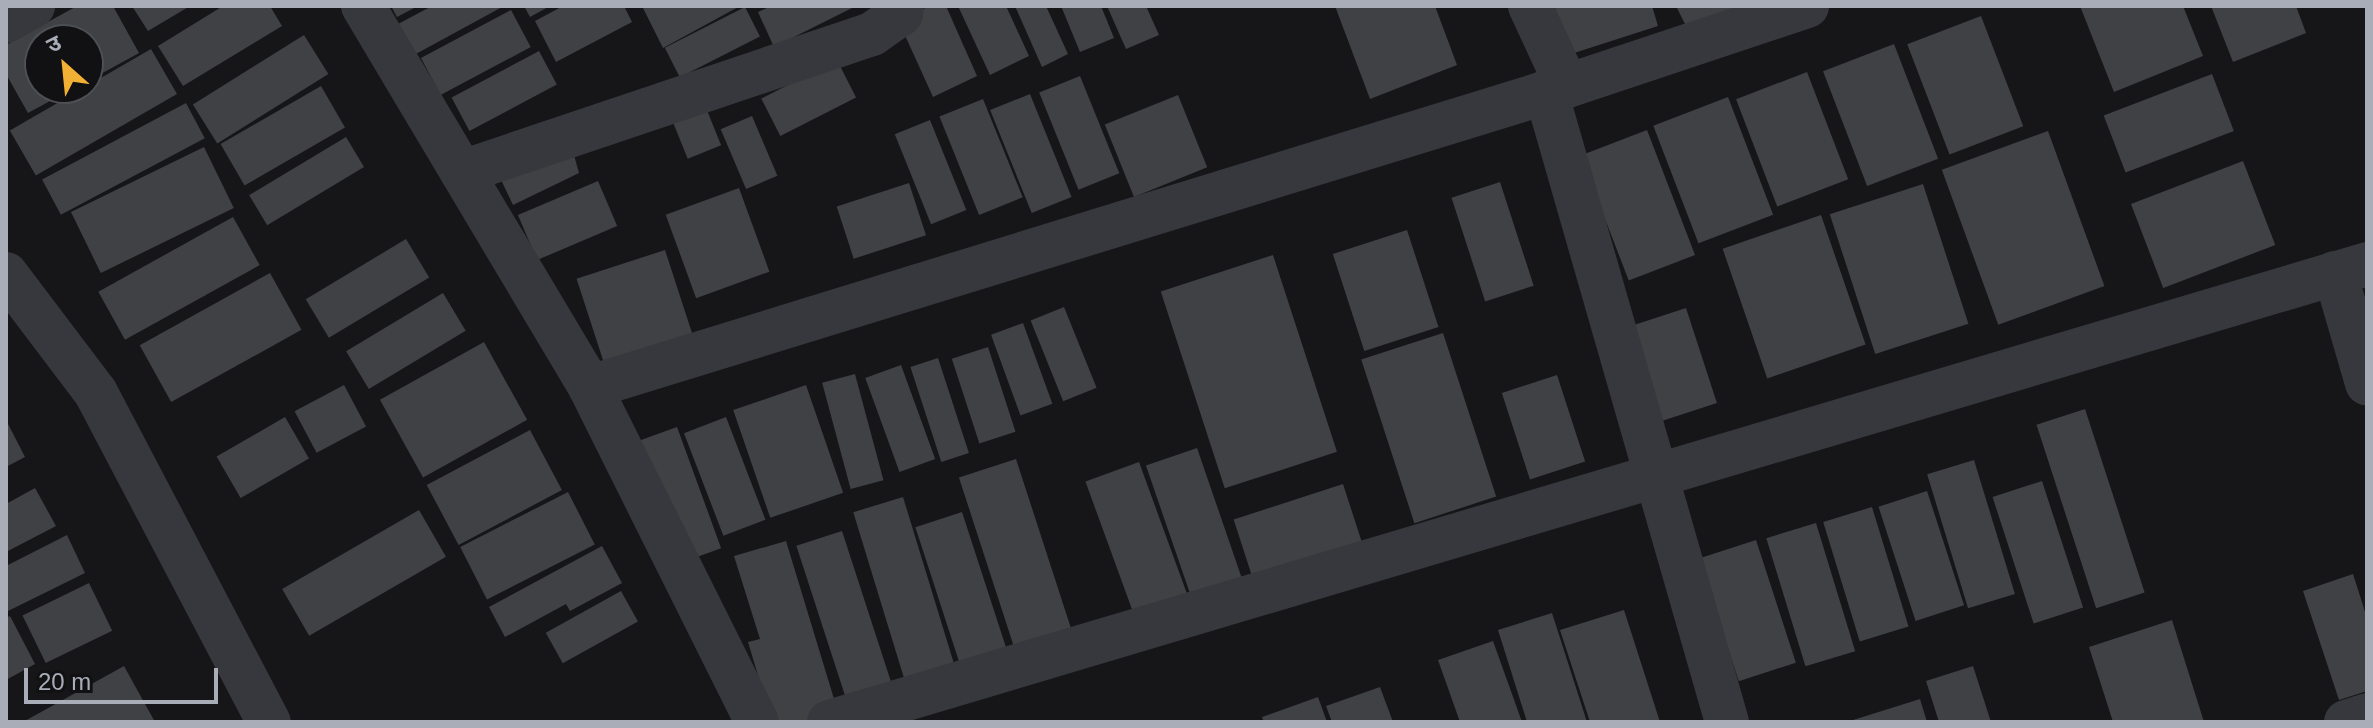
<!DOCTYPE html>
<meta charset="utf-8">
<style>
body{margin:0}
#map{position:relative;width:2373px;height:728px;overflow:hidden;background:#161618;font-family:Arial,"Noto Sans Devanagari",sans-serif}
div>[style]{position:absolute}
.building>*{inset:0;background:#404145;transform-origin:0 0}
.street>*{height:44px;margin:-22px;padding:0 22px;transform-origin:22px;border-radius:22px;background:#37383d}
span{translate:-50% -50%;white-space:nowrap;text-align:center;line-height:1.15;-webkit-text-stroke:7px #111113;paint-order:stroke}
.frame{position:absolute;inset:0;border:8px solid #a8adb8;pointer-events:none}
.north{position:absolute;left:24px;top:24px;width:80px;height:80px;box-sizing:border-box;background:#111113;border:2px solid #4d4f55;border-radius:50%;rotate:333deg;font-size:22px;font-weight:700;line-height:32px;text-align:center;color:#a8adb8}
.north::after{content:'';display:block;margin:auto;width:28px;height:36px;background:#f2b134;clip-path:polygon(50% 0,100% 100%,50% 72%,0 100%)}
.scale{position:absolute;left:24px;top:668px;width:194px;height:36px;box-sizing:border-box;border:4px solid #a8adb8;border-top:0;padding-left:10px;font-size:24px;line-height:28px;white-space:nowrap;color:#a8adb8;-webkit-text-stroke:6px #111113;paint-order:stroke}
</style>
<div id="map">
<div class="building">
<div style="clip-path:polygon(77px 6px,113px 6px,139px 53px,88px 81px,88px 40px,40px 40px,40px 88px,74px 88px,28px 113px,6px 74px,6px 45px)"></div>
<div style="clip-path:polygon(132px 6px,190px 6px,148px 31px)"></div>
<div style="clip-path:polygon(223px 6px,270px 6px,282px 26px,183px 86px,158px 46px)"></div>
<div style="clip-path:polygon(391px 6px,418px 6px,397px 17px)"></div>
<div style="clip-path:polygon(432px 6px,504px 6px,414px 55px,398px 24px)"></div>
<div style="clip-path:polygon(524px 6px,550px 6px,530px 17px)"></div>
<div style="clip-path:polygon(563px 6px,624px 6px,632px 22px,556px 62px,535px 21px)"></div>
<div style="clip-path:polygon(647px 6px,740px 6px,663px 48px,643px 8px)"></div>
<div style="clip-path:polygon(771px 6px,856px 6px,774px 47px,758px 12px)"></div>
<div style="clip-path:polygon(930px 6px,946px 6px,977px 76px,933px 97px,898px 20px)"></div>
<div style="clip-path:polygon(958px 6px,1006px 6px,1029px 56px,990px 75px)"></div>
<div style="clip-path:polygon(1015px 6px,1046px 6px,1068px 54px,1042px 67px)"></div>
<div style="clip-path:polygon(1061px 6px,1101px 6px,1114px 38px,1080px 52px)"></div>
<div style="clip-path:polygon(1107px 6px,1146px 6px,1159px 35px,1126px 49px)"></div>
<div style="clip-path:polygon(1335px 6px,1435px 6px,1457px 65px,1370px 99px)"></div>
<div style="clip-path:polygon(1561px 6px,1652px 6px,1658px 26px,1574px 53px,1552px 10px)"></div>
<div style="clip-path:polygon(1676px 6px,1770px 6px,1691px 36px)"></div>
<div style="clip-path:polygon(2080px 6px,2183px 6px,2203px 56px,2114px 92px)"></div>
<div style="clip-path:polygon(2211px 6px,2296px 6px,2306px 33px,2233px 62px)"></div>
<div style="left:745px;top:7px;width:33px;height:90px;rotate:63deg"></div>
<div style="left:511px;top:10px;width:42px;height:102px;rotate:62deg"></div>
<div style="left:1981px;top:16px;width:118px;height:79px;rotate:69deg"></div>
<div style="left:304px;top:35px;width:46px;height:131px;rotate:58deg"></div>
<div style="left:1894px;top:44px;width:123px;height:76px;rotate:69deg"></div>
<div style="left:151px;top:49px;width:52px;height:163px;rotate:60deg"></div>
<div style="left:539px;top:51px;width:38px;height:99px;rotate:62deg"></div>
<div style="left:837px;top:60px;width:42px;height:85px;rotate:63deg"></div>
<div style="left:1807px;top:72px;width:115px;height:76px;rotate:69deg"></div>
<div style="left:2212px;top:74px;width:61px;height:116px;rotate:69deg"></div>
<div style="left:1080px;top:76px;width:105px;height:44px;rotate:68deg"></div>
<div style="left:321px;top:86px;width:48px;height:116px;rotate:60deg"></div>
<div style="left:1030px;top:94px;width:111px;height:43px;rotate:68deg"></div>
<div style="left:1178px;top:95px;width:78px;height:79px;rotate:68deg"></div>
<div style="left:1728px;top:97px;width:126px;height:80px;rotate:69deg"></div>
<div style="left:702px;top:98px;width:51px;height:36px;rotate:68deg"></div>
<div style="left:983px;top:99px;width:106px;height:47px;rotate:68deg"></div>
<div style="left:186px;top:103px;width:40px;height:163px;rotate:62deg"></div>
<div style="left:752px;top:116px;width:65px;height:34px;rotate:67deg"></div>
<div style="left:930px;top:120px;width:97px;height:38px;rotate:68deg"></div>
<div style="left:1647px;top:130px;width:134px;height:71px;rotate:69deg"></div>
<div style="left:2048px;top:131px;width:165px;height:113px;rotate:70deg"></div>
<div style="left:346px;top:137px;width:35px;height:113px;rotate:59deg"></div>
<div style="left:204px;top:147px;width:68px;height:148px;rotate:64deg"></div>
<div style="clip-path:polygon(572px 148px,579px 173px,513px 205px,495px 167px)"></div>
<div style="left:2243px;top:161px;width:90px;height:120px;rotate:69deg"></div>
<div style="left:598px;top:181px;width:49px;height:87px;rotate:67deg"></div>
<div style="left:1500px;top:182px;width:109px;height:51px;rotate:72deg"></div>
<div style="left:909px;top:183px;width:55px;height:76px;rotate:72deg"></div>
<div style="left:1923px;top:184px;width:147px;height:98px;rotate:72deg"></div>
<div style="left:739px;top:188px;width:89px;height:78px;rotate:70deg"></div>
<div style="left:1821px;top:215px;width:137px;height:104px;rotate:71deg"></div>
<div style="left:233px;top:217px;width:55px;height:154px;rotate:61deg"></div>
<div style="left:1407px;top:230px;width:102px;height:78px;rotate:72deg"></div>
<div style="left:406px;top:239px;width:45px;height:117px;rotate:59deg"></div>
<div style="left:665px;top:250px;width:95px;height:93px;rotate:72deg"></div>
<div style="left:1273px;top:255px;width:207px;height:118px;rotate:72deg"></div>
<div style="left:270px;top:273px;width:65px;height:149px;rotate:61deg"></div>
<div style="left:443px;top:293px;width:44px;height:113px;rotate:59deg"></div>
<div style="left:1064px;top:307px;width:87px;height:36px;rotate:68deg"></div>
<div style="left:1686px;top:308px;width:100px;height:62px;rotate:72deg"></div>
<div style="left:1023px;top:323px;width:86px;height:34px;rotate:70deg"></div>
<div style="left:1443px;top:333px;width:172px;height:86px;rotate:72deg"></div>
<div style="left:484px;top:342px;width:89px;height:119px;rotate:61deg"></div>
<div style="left:988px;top:347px;width:89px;height:38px;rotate:72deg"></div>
<div style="left:938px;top:358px;width:100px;height:29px;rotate:72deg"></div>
<div style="left:901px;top:365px;width:100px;height:38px;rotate:70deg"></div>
<div style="left:855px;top:374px;width:110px;height:34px;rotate:75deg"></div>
<div style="left:1557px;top:375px;width:91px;height:58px;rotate:72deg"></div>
<div style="left:344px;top:385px;width:47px;height:56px;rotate:62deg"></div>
<div style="left:806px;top:385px;width:114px;height:77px;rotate:71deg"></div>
<div style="left:2085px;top:409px;width:193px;height:51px;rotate:72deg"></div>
<div style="left:285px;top:417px;width:48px;height:79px;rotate:60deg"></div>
<div style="left:726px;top:417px;width:110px;height:45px;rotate:69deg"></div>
<div style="clip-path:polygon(6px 420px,25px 457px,6px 467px)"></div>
<div style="left:677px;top:427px;width:129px;height:42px;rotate:70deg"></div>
<div style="left:530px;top:430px;width:68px;height:117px;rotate:62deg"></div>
<div style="left:1197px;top:448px;width:152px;height:54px;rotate:71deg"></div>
<div style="left:1016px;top:459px;width:179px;height:60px;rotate:72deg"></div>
<div style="left:1974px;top:460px;width:140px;height:49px;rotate:73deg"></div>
<div style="left:1139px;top:462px;width:148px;height:57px;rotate:70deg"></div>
<div style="left:2042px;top:481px;width:133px;height:52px;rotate:72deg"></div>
<div style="left:1343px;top:484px;width:68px;height:115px;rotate:72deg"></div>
<div style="clip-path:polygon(35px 488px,56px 526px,6px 552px,6px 504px)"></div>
<div style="left:1927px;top:491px;width:120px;height:51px;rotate:72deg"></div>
<div style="left:568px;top:492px;width:59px;height:121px;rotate:63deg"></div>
<div style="left:903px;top:497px;width:176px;height:52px;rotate:73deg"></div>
<div style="left:1872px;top:507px;width:125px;height:51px;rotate:73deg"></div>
<div style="left:419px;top:510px;width:54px;height:158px;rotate:60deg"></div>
<div style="left:962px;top:512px;width:148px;height:49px;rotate:72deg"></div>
<div style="left:1816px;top:523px;width:134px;height:52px;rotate:73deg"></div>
<div style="left:842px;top:531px;width:169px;height:48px;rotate:72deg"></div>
<div style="clip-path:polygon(67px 535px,85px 573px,6px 612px,6px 566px)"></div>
<div style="left:1756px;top:540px;width:129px;height:60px;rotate:72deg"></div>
<div style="clip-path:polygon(786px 541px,838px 712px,803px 722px,772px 722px,748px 642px,760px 639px,734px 556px)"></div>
<div style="clip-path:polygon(602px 546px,622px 583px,570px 611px,566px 604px,505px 637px,489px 607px)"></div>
<div style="clip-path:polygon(2353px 574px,2367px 618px,2367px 691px,2339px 700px,2303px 591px)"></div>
<div style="left:89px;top:583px;width:53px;height:74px;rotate:64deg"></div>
<div style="left:621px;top:591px;width:35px;height:86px;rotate:61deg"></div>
<div style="clip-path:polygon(1624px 610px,1660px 722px,1590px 722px,1560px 630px)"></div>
<div style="clip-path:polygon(1552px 613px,1587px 722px,1527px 722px,1498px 630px)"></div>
<div style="clip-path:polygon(10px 616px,35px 664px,6px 680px,6px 618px)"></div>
<div style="clip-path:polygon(2172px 620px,2204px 722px,2113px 722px,2089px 647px)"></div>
<div style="clip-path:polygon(1493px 641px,1522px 722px,1460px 722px,1438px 660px)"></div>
<div style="clip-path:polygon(124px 666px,155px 722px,23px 722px)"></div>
<div style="clip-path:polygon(1973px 666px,1991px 722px,1939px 722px,1926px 681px)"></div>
<div style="clip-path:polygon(1380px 687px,1393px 722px,1332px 722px,1326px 706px)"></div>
<div style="clip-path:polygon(1318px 697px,1327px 722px,1264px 722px,1262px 717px)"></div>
<div style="clip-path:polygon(1920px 699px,1927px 722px,1850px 722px,1850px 721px)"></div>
</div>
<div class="street">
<div style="left:363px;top:6px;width:443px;rotate:59.2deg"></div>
<div style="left:590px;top:387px;width:374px;rotate:63.5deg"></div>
<div style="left:1530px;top:6px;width:88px;rotate:65.2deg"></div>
<div style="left:6px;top:21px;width:31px;rotate:-29deg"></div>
<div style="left:1546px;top:92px;width:655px;rotate:73.97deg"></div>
<div style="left:462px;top:172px;width:433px;rotate:-18.6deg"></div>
<div style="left:872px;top:34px;width:35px;rotate:-35deg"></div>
<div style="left:901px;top:14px;width:8px;rotate:-83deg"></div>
<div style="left:2335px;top:273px;width:115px;rotate:73.8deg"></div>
<div style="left:6px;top:274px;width:149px;rotate:52.9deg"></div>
<div style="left:96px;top:393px;width:372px;rotate:62.3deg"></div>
<div style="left:590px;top:387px;width:1022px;rotate:-17.12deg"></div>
<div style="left:1567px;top:86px;width:253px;rotate:-18.4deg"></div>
<div style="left:829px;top:722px;width:1605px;rotate:-16.58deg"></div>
<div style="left:2346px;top:722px;width:22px;rotate:-18deg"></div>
</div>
<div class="frame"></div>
<div class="north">उ</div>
<div class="scale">20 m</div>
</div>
